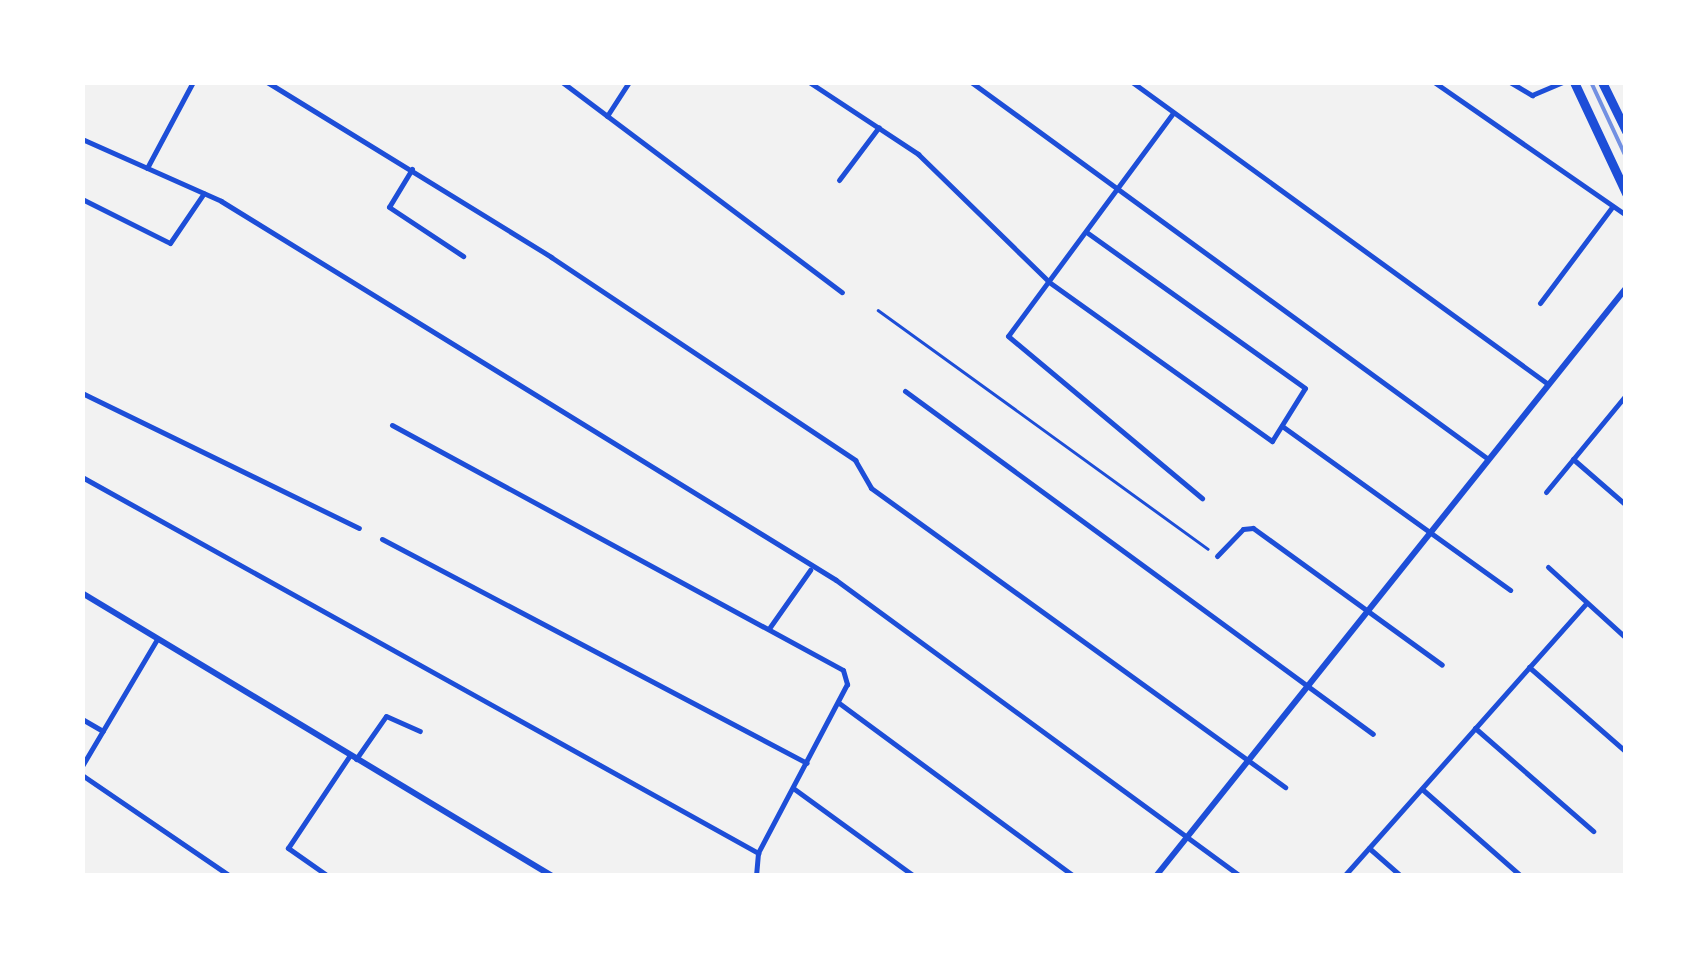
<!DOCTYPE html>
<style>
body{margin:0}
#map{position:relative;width:1708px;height:958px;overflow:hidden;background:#f2f2f2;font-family:"IBM Plex Sans",sans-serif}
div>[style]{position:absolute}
.path>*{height:2.5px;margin:-1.25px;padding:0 1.25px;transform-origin:1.25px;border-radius:1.25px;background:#1d4ed8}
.minor>*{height:5px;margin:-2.5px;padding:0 2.5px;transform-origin:2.5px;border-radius:2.5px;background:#1d4ed8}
.tertiary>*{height:6px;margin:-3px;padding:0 3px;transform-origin:3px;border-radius:3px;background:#1d4ed8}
.primary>*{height:9px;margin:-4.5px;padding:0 4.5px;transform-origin:4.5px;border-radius:4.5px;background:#1d4ed8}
.rail>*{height:4px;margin:-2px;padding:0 2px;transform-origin:2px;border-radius:2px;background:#7290e2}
span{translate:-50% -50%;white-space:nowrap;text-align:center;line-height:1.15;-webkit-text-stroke:10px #fff;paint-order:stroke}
.frame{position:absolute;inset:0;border:85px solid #fff;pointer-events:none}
</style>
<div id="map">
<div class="path">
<div style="left:878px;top:310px;width:407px;rotate:35.9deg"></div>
</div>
<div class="minor">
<div style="left:267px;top:82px;width:334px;rotate:31.6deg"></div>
<div style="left:551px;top:257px;width:366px;rotate:33.7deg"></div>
<div style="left:855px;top:460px;width:32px;rotate:60deg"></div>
<div style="left:871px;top:488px;width:511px;rotate:35.84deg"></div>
<div style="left:562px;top:82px;width:350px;rotate:36.9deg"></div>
<div style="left:809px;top:82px;width:131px;rotate:33.4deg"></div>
<div style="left:918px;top:154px;width:183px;rotate:44.3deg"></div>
<div style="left:1049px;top:282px;width:274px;rotate:35.5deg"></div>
<div style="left:1272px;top:441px;width:62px;rotate:-58.1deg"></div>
<div style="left:1305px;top:388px;width:269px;rotate:-144.5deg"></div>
<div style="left:971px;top:82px;width:640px;rotate:36.1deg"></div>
<div style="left:1132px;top:82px;width:514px;rotate:35.98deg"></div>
<div style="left:1434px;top:82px;width:234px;rotate:34.7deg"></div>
<div style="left:1510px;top:82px;width:26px;rotate:31deg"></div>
<div style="left:1532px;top:95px;width:34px;rotate:-23deg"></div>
<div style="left:1173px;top:113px;width:277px;rotate:126.5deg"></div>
<div style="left:1008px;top:336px;width:253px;rotate:39.9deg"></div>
<div style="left:607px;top:116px;width:40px;rotate:-57.1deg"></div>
<div style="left:82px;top:139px;width:152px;rotate:24deg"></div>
<div style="left:221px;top:201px;width:722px;rotate:31.64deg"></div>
<div style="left:836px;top:580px;width:501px;rotate:36.23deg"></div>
<div style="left:147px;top:168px;width:98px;rotate:-61.9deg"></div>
<div style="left:412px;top:169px;width:44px;rotate:121.2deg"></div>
<div style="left:389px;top:207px;width:89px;rotate:33.5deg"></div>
<div style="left:839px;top:180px;width:66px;rotate:-53deg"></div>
<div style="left:82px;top:199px;width:98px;rotate:26.6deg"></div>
<div style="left:170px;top:243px;width:60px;rotate:-55.8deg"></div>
<div style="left:1540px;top:303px;width:120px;rotate:-53.1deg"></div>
<div style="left:905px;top:391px;width:580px;rotate:36.24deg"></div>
<div style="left:82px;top:393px;width:308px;rotate:26deg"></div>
<div style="left:392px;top:425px;width:513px;rotate:28.51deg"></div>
<div style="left:843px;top:670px;width:15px;rotate:74deg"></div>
<div style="left:847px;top:684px;width:191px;rotate:117.8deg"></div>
<div style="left:758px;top:853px;width:23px;rotate:95deg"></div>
<div style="left:1282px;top:426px;width:281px;rotate:35.7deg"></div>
<div style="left:1573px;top:459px;width:70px;rotate:41deg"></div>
<div style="left:82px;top:477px;width:774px;rotate:29.08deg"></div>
<div style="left:1546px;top:492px;width:126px;rotate:-50.5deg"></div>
<div style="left:382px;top:539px;width:480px;rotate:27.8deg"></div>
<div style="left:1217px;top:556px;width:37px;rotate:-46deg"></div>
<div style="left:1243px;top:529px;width:10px;rotate:-6deg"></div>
<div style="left:1253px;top:528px;width:233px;rotate:35.9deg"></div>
<div style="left:1548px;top:567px;width:105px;rotate:42.3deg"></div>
<div style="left:770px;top:627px;width:70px;rotate:-54.9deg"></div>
<div style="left:1529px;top:667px;width:129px;rotate:41.2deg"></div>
<div style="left:839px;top:703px;width:292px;rotate:36.4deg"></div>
<div style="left:82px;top:719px;width:24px;rotate:30deg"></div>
<div style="left:1475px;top:728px;width:157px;rotate:41.1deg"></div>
<div style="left:356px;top:759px;width:52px;rotate:-55.1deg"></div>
<div style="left:386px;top:716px;width:37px;rotate:24deg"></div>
<div style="left:82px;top:766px;width:147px;rotate:-59.4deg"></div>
<div style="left:82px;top:775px;width:179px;rotate:34.3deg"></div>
<div style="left:793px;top:788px;width:150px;rotate:36deg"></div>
<div style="left:1422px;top:789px;width:132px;rotate:41.3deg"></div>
<div style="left:1369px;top:848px;width:43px;rotate:41.2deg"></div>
<div style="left:328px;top:876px;width:49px;rotate:-145deg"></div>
<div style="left:288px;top:848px;width:112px;rotate:-56.3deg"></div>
<div style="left:1344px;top:876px;width:365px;rotate:-48.4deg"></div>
</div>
<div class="tertiary">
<div style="left:82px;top:593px;width:549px;rotate:31.05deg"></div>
<div style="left:1156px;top:876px;width:753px;rotate:-51.36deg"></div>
</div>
<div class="primary">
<div style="left:1574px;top:82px;width:123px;rotate:64.9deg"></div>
<div style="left:1602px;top:82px;width:55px;rotate:63.9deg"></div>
</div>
<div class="rail">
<div style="left:1591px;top:82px;width:83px;rotate:65deg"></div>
</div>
<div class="frame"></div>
</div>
